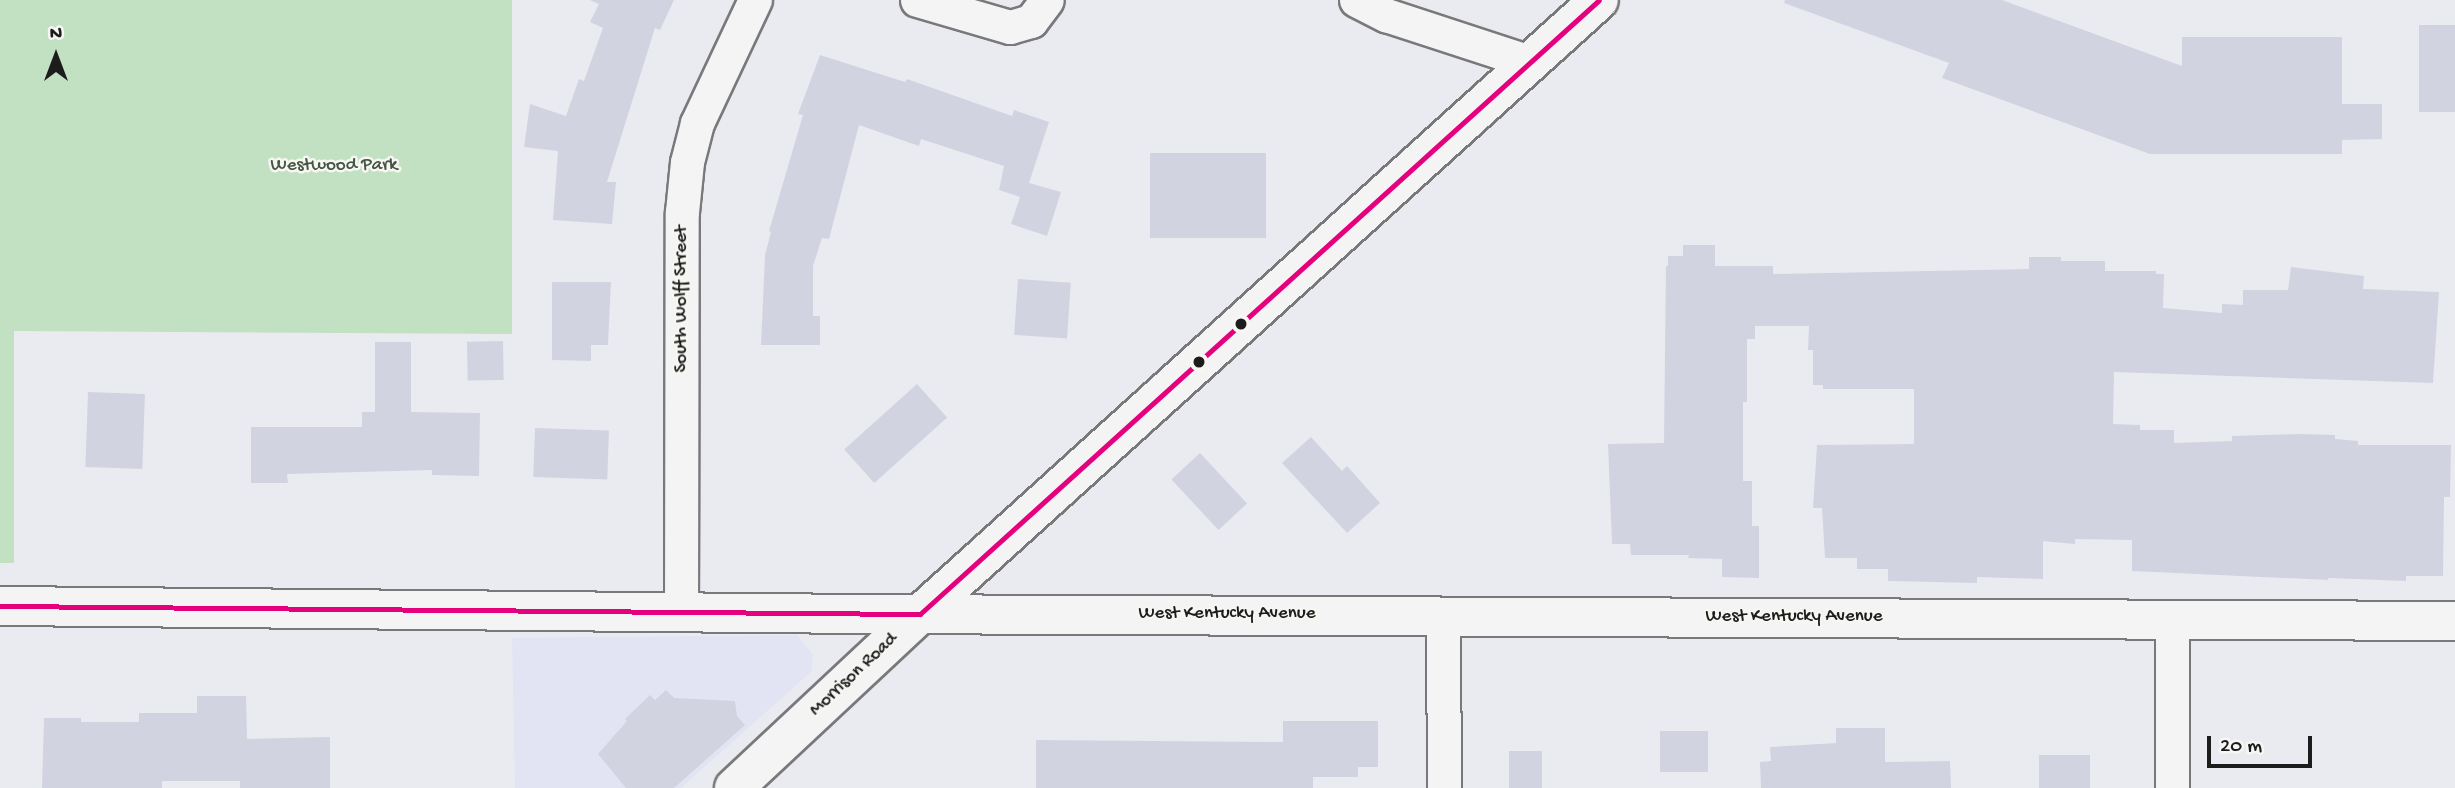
<!DOCTYPE html>
<style>
body{margin:0}
#map{position:relative;width:2455px;height:788px;overflow:hidden;background:#eaebf1;font-family:"Gochi Hand",sans-serif}
div>[style]{position:absolute}
.built>*{inset:0;background:#e2e4f4}
.green>*{inset:0;background:#c2e1c3}
.building>*{inset:0;background:#d2d3e0;transform-origin:0 0}
.roads{filter:drop-shadow(2px 0 #79797c) drop-shadow(-2px 0 #79797c) drop-shadow(0 2px #79797c) drop-shadow(0 -2px #79797c)}
.street>*{height:33px;margin:-16.5px;padding:0 16.5px;transform-origin:16.5px;border-radius:16.5px;background:#f3f4f3}
.secondary>*{height:38px;margin:-19px;padding:0 19px;transform-origin:19px;border-radius:19px;background:#f3f4f3}
.bus-1>*{height:5px;margin:-2.5px;padding:0 2.5px;transform-origin:2.5px;border-radius:2.5px;background:#e5007d}
.dots>*{width:19px;height:19px;translate:-50% -50%;box-sizing:border-box;border:4px solid #f6f6f2;border-radius:50%}
span{translate:-50% -50%;white-space:nowrap;text-align:center;line-height:1.15;-webkit-text-stroke:5px #f6f6f2;paint-order:stroke}
.park-label{font-size:19px;color:#445543}
.street-label{font-size:19px;color:#1c1c1c}
.north{position:absolute;left:21px;top:21px;width:70px;height:70px;-webkit-text-stroke:5px #f6f6f2;paint-order:stroke;rotate:0deg;font-size:19px;font-weight:700;line-height:28px;text-align:center;color:#1c1c1c}
.north::after{content:'';display:block;margin:auto;width:24px;height:32px;background:#1c1c1c;clip-path:polygon(50% 0,100% 100%,50% 72%,0 100%)}
.scale{position:absolute;left:2207px;top:736px;width:105px;height:32px;box-sizing:border-box;border:4px solid #1c1c1c;border-top:0;padding-left:9px;font-size:21px;line-height:24px;white-space:nowrap;color:#1c1c1c;-webkit-text-stroke:5px #f6f6f2;paint-order:stroke}
</style>
<div id="map">
<div class="built">
<div style="clip-path:polygon(797px 635px,813px 655px,811px 672px,681px 788px,515px 788px,512px 638px)"></div>
</div>
<div class="green">
<div style="clip-path:polygon(0 0,512px 0,512px 334px,14px 331px,14px 563px,0 563px)"></div>
</div>
<div class="building">
<div style="clip-path:polygon(590px 0,674px 0,660px 30px,655px 28px,607px 182px,616px 182px,612px 224px,553px 220px,558px 151px,524px 147px,530px 104px,566px 116px,579px 79px,584px 81px,603px 28px,590px 22px,599px 4px)"></div>
<div style="clip-path:polygon(1785px 0,2002px 0,2182px 66px,2182px 37px,2342px 37px,2342px 104px,2382px 104px,2382px 139px,2342px 140px,2342px 154px,2150px 154px,1942px 78px,1949px 63px,1784px 3px)"></div>
<div style="left:2455px;top:25px;width:87px;height:36px;rotate:90deg"></div>
<div style="clip-path:polygon(820px 55px,905px 82px,907px 79px,1012px 116px,1014px 110px,1049px 122px,1029px 183px,1061px 192px,1047px 236px,1011px 224px,1020px 197px,999px 190px,1004px 166px,921px 139px,919px 146px,859px 125px,829px 239px,822px 238px,813px 266px,813px 316px,820px 316px,820px 345px,761px 345px,765px 255px,771px 232px,769px 231px,803px 115px,798px 114px)"></div>
<div style="left:1150px;top:153px;width:116px;height:85px"></div>
<div style="clip-path:polygon(1683px 245px,1715px 245px,1715px 266px,1773px 266px,1773px 274px,2029px 269px,2029px 257px,2061px 257px,2061px 261px,2105px 261px,2105px 271px,2156px 271px,2156px 274px,2164px 274px,2163px 308px,2222px 313px,2222px 304px,2243px 305px,2243px 290px,2288px 290px,2291px 267px,2364px 276px,2363px 289px,2439px 292px,2433px 383px,2114px 372px,2113px 424px,2140px 425px,2140px 430px,2174px 430px,2174px 443px,2232px 441px,2232px 436px,2299px 434px,2335px 435px,2335px 439px,2358px 441px,2358px 445px,2451px 445px,2450px 497px,2444px 497px,2443px 576px,2406px 576px,2406px 581px,2328px 578px,2328px 580px,2132px 571px,2132px 540px,2075px 539px,2075px 544px,2043px 541px,2043px 579px,1977px 577px,1977px 583px,1888px 581px,1888px 569px,1857px 569px,1857px 558px,1825px 558px,1822px 508px,1813px 508px,1817px 445px,1914px 444px,1914px 389px,1823px 389px,1823px 385px,1813px 385px,1813px 350px,1808px 350px,1809px 326px,1755px 326px,1755px 339px,1747px 339px,1747px 402px,1743px 402px,1743px 481px,1752px 481px,1752px 526px,1759px 526px,1759px 578px,1722px 577px,1722px 559px,1688px 558px,1689px 555px,1631px 555px,1630px 544px,1612px 544px,1608px 444px,1664px 443px,1666px 266px,1668px 266px,1668px 256px,1683px 256px)"></div>
<div style="left:1018px;top:279px;width:53px;height:56px;rotate:4deg"></div>
<div style="clip-path:polygon(552px 282px,611px 282px,608px 345px,591px 345px,591px 361px,552px 360px)"></div>
<div style="left:503px;top:341px;width:39px;height:36px;rotate:89deg"></div>
<div style="clip-path:polygon(375px 342px,411px 342px,411px 412px,480px 413px,479px 476px,432px 475px,432px 470px,287px 474px,288px 483px,251px 483px,251px 427px,362px 427px,362px 412px,375px 412px)"></div>
<div style="left:917px;top:384px;width:45px;height:98px;rotate:48deg"></div>
<div style="left:88px;top:392px;width:57px;height:75px;rotate:2deg"></div>
<div style="left:535px;top:428px;width:74px;height:49px;rotate:2deg"></div>
<div style="clip-path:polygon(1311px 437px,1342px 471px,1347px 466px,1380px 503px,1347px 533px,1282px 463px)"></div>
<div style="left:1200px;top:453px;width:69px;height:39px;rotate:47deg"></div>
<div style="clip-path:polygon(666px 690px,674px 698px,735px 701px,737px 716px,745px 725px,674px 788px,626px 788px,598px 754px,627px 721px,625px 719px,650px 695px,655px 700px)"></div>
<div style="clip-path:polygon(197px 696px,246px 696px,247px 739px,330px 737px,330px 788px,240px 788px,240px 781px,162px 781px,162px 788px,42px 788px,44px 718px,81px 718px,81px 722px,139px 722px,139px 713px,197px 713px)"></div>
<div style="clip-path:polygon(1283px 721px,1378px 721px,1378px 767px,1358px 767px,1358px 777px,1313px 777px,1313px 788px,1036px 788px,1036px 740px,1283px 742px)"></div>
<div style="clip-path:polygon(1836px 728px,1885px 728px,1885px 762px,1950px 761px,1951px 788px,1761px 788px,1760px 762px,1771px 761px,1770px 747px,1836px 743px)"></div>
<div style="left:1660px;top:731px;width:48px;height:41px"></div>
<div style="left:1509px;top:751px;width:33px;height:37px"></div>
<div style="left:2039px;top:755px;width:51px;height:33px"></div>
</div>
<div class="roads">
<div class="street">
<div style="left:917px;top:0;width:97px;rotate:16.2deg"></div>
<div style="left:1010px;top:27px;width:22px;rotate:-16deg"></div>
<div style="left:1031px;top:21px;width:26px;rotate:-53deg"></div>
<div style="left:1356px;top:0;width:34px;rotate:27deg"></div>
<div style="left:1386px;top:15px;width:151px;rotate:18.1deg"></div>
<div style="left:681px;top:613px;width:401px;rotate:-89.9deg"></div>
<div style="left:682px;top:212px;width:50px;rotate:-84.3deg"></div>
<div style="left:687px;top:162px;width:40px;rotate:-75.6deg"></div>
<div style="left:697px;top:123px;width:136px;rotate:-64.8deg"></div>
<div style="left:1443px;top:615px;width:173px;rotate:89.7deg"></div>
<div style="left:2172px;top:619px;width:169px;rotate:90deg"></div>
</div>
<div class="secondary">
<div style="left:0;top:606px;width:865px;rotate:0.53deg"></div>
<div style="left:865px;top:614px;width:1590px;rotate:0.25deg"></div>
<div style="left:734px;top:788px;width:255px;rotate:-43.1deg"></div>
<div style="left:920px;top:614px;width:915px;rotate:-42.12deg"></div>
</div>
</div>
<div class="bus-1">
<div style="left:0;top:606px;width:920px;rotate:0.5deg"></div>
<div style="left:920px;top:614px;width:915px;rotate:-42.12deg"></div>
</div>
<div class="dots">
<div style="left:1241px;top:324px;background:#1c1c1c"></div>
<div style="left:1199px;top:362px;background:#1c1c1c"></div>
</div>
<div class="park-label">
<span style="left:334px;top:166px">Westwood Park</span>
</div>
<div class="street-label">
<span style="left:682px;top:299px;rotate:-90deg">South Wolff Street</span>
<span style="left:1227px;top:614px">West Kentucky Avenue</span>
<span style="left:1794px;top:617px">West Kentucky Avenue</span>
<span style="left:854px;top:675px;rotate:-43deg">Morrison Road</span>
</div>
<div class="north">N</div>
<div class="scale">20 m</div>
</div>
